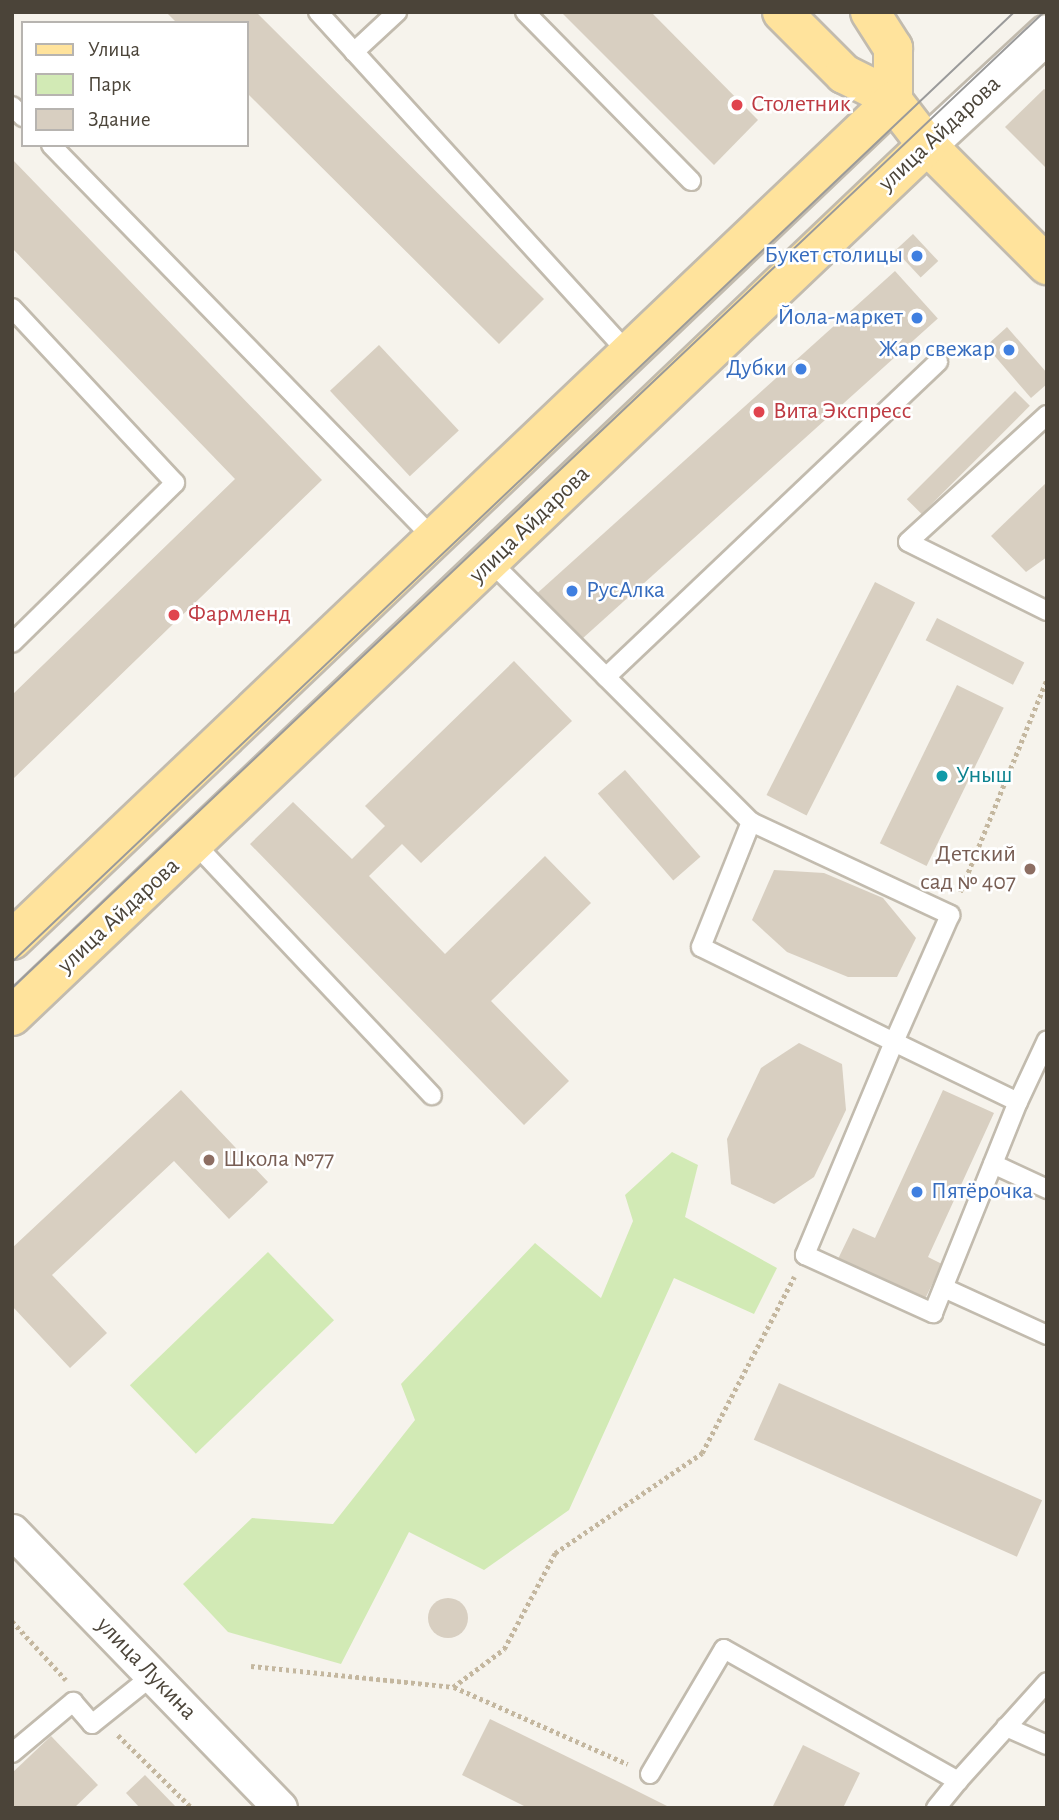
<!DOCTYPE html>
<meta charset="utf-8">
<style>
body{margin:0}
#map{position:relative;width:1059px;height:1820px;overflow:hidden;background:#f6f3ec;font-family:"Alegreya Sans",sans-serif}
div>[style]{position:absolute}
.green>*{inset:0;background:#d2eab5;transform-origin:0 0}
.building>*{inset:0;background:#d8cfc1;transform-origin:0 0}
.round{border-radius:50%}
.path>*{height:4.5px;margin-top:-2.25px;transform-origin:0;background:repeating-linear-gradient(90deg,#c4b79f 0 3.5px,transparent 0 7px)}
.roads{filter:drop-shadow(2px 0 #c2bbae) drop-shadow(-2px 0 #c2bbae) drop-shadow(0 2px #c2bbae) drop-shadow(0 -2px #c2bbae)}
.service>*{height:18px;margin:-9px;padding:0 9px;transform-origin:9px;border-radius:9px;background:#fff}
.minor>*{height:33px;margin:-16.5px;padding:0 16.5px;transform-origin:16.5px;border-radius:16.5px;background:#fff}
.tertiary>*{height:38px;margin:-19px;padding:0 19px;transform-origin:19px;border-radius:19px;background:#fff}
.primary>*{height:38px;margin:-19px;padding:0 19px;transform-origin:19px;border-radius:19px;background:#ffe39c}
.tram>*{height:2px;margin:-1px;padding:0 1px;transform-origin:1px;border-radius:1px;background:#9a9a9a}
.dots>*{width:19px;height:19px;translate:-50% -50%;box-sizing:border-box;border:4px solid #fff;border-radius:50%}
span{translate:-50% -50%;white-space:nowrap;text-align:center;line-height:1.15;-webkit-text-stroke:5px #fff;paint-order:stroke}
.health-label{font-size:24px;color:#be3a42}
.left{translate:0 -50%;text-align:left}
.street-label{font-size:24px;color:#4b4439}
.shop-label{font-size:24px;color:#366cbe}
.right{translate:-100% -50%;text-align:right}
.culture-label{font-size:24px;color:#0d838f}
.education-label{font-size:24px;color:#785e54}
.frame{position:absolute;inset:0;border:14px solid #4b4439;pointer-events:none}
.legend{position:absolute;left:21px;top:21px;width:228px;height:126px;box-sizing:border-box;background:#fff;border:2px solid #b7b4b0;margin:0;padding:9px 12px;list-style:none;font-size:21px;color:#4b4439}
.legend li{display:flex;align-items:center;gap:14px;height:35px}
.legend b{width:35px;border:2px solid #b7b4b0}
</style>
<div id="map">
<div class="green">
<div style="clip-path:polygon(672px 1152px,698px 1165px,685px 1217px,777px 1268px,754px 1314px,674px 1278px,569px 1510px,484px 1570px,409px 1532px,341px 1664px,228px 1632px,183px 1584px,252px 1518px,333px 1524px,415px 1420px,401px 1384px,535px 1243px,601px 1298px,633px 1221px,625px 1195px)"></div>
<div style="left:268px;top:1252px;width:95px;height:192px;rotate:46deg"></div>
</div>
<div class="building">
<div style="clip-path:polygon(166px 12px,256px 12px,544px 299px,499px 344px,247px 93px,247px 23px,177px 23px)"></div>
<div style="clip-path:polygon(561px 12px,651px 12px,758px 120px,714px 165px)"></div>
<div style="clip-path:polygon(1044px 89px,1047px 91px,1047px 169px,1005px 127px)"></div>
<div style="clip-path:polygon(12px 159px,322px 480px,12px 780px,12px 695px,235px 479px,12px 248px)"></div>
<div style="left:913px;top:234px;width:37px;height:24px;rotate:47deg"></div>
<div style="left:895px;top:271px;width:64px;height:483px;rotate:48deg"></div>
<div style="clip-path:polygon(1007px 327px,1047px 373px,1047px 384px,1031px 398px,986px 346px)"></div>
<div style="left:379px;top:345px;width:117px;height:67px;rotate:47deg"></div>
<div style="left:1015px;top:391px;width:21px;height:153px;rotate:45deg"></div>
<div style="clip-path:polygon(1047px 482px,1047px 557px,1026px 572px,991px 536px)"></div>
<div style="left:875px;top:582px;width:45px;height:239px;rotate:27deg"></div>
<div style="left:937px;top:618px;width:98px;height:25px;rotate:27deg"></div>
<div style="clip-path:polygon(514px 661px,572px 721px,421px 863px,402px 844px,369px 876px,445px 954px,545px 856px,591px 903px,491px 1001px,569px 1081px,524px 1125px,250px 844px,293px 802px,352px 859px,385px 826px,365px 806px)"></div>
<div style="left:957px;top:685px;width:52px;height:176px;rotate:26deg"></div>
<div style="left:625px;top:770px;width:115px;height:36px;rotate:49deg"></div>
<div style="clip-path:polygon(774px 870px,824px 873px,883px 898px,916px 938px,897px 977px,848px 977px,787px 952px,752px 920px)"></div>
<div style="clip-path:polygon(799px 1043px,842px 1064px,846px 1110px,814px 1177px,774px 1204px,731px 1184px,727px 1139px,761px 1068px)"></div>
<div style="clip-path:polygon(181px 1090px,268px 1182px,229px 1219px,174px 1161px,52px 1275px,107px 1333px,70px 1368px,12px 1306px,12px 1248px)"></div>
<div style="clip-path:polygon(943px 1090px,994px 1113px,928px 1257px,942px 1264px,925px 1299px,838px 1259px,853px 1228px,875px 1238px)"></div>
<div style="left:779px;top:1383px;width:288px;height:62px;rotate:24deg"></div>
<div class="round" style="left:428px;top:1598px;width:40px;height:40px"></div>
<div style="clip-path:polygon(490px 1719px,621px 1783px,671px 1808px,528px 1808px,462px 1775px)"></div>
<div style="clip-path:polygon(51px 1736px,98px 1785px,74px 1808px,12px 1808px,12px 1773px)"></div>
<div style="clip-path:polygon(803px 1745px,860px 1773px,843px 1808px,772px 1808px)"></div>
<div style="clip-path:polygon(145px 1775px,177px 1808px,140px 1808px,126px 1793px)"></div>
</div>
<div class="path">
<div style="left:960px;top:892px;width:230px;rotate:-67.8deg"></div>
<div style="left:12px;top:1621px;width:80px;rotate:47.5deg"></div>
<div style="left:251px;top:1666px;width:203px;rotate:5.9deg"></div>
<div style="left:453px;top:1687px;width:64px;rotate:-36.7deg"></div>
<div style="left:504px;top:1649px;width:109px;rotate:-62deg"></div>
<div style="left:555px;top:1553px;width:178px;rotate:-34.2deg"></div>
<div style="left:702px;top:1453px;width:199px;rotate:-62.4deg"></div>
<div style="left:454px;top:1687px;width:190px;rotate:23.9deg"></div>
<div style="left:118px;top:1735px;width:104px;rotate:44.6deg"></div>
</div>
<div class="roads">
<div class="service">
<div style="left:318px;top:12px;width:464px;rotate:47.7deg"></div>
<div style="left:525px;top:12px;width:237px;rotate:45.5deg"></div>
<div style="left:354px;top:52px;width:59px;rotate:-42.9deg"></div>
<div style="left:12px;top:106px;width:16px;rotate:45deg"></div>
<div style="left:51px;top:145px;width:551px;rotate:45.81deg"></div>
<div style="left:12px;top:308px;width:239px;rotate:47deg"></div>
<div style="left:175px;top:483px;width:228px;rotate:135.5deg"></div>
<div style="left:1047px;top:415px;width:188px;rotate:137.6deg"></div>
<div style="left:908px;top:542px;width:155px;rotate:26.4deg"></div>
<div style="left:491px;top:562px;width:368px;rotate:45deg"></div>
<div style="left:751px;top:822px;width:220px;rotate:25deg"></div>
<div style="left:950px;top:915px;width:139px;rotate:113.8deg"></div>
<div style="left:894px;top:1042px;width:231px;rotate:112.7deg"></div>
<div style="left:805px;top:1255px;width:141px;rotate:24.4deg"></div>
<div style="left:933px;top:1313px;width:227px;rotate:-68.1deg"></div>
<div style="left:1018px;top:1102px;width:138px;rotate:-154.2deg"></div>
<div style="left:894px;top:1042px;width:215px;rotate:-153.8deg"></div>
<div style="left:701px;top:947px;width:135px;rotate:-68.2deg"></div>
<div style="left:606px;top:677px;width:458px;rotate:-43.5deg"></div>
<div style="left:196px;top:845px;width:344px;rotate:46.7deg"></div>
<div style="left:1018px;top:1102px;width:68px;rotate:-64.9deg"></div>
<div style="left:993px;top:1164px;width:60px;rotate:24.8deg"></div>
<div style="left:944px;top:1288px;width:113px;rotate:24.5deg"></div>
<div style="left:1006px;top:1727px;width:45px;rotate:23.7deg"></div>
<div style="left:12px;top:1753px;width:80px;rotate:-39.9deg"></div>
<div style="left:73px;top:1702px;width:29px;rotate:49deg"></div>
<div style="left:92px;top:1724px;width:77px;rotate:-38.7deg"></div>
<div style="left:650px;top:1774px;width:145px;rotate:-59.4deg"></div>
<div style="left:724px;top:1649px;width:269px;rotate:29.4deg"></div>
<div style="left:958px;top:1781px;width:35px;rotate:129deg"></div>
<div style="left:958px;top:1781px;width:133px;rotate:-48deg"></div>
</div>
<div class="minor">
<div style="left:12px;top:1531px;width:385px;rotate:45.9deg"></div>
</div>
<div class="tertiary">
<div style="left:927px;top:145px;width:163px;rotate:-42.8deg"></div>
</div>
<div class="primary">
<div style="left:782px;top:12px;width:88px;rotate:45deg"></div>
<div style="left:844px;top:74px;width:51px;rotate:26.6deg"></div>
<div style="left:890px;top:97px;width:61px;rotate:52.4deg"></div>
<div style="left:927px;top:145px;width:170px;rotate:45deg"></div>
<div style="left:870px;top:12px;width:43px;rotate:57.4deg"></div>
<div style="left:893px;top:48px;width:53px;rotate:90deg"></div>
<div style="left:12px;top:940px;width:1217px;rotate:-43.6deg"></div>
<div style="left:12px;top:1016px;width:1263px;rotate:-43.59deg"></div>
</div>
</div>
<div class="tram">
<div style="left:12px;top:962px;width:1381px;rotate:-43.47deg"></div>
<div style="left:12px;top:988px;width:1420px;rotate:-43.4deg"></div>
</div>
<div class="dots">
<div style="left:737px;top:105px;background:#e0444e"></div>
<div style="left:917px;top:256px;background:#3f7fe0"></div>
<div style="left:917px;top:318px;background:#3f7fe0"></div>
<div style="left:1009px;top:350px;background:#3f7fe0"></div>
<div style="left:801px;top:369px;background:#3f7fe0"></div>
<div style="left:759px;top:412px;background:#e0444e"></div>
<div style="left:572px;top:591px;background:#3f7fe0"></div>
<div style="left:174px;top:615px;background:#e0444e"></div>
<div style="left:942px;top:776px;background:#0f9aa8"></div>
<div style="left:1030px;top:869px;background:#8d6e63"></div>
<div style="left:209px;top:1160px;background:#8d6e63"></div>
<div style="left:917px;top:1192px;background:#3f7fe0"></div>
</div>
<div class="health-label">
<span class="left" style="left:751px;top:105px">Столетник</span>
<span class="left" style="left:773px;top:412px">Вита Экспресс</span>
<span class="left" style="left:188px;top:615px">Фармленд</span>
</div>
<div class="street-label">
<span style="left:940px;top:134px;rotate:-43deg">улица Айдарова</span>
<span style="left:530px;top:525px;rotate:-44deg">улица Айдарова</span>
<span style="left:119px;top:916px;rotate:-43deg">улица Айдарова</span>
<span style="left:146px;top:1669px;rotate:46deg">улица Лукина</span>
</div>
<div class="shop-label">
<span class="right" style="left:903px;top:256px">Букет столицы</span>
<span class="right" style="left:903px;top:318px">Йола-маркет</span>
<span class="right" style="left:995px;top:350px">Жар свежар</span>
<span class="right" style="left:787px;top:369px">Дубки</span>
<span class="left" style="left:586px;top:591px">РусАлка</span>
<span class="left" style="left:931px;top:1192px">Пятёрочка</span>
</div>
<div class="culture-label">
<span class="left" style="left:956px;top:776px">Уныш</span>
</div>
<div class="education-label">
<span class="right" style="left:1016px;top:869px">Детский<br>сад № 407</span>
<span class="left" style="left:223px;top:1160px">Школа №77</span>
</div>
<div class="frame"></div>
<ul class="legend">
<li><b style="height:9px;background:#ffe39c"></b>Улица</li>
<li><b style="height:19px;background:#d2eab5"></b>Парк</li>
<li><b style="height:19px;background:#d8cfc1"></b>Здание</li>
</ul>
</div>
